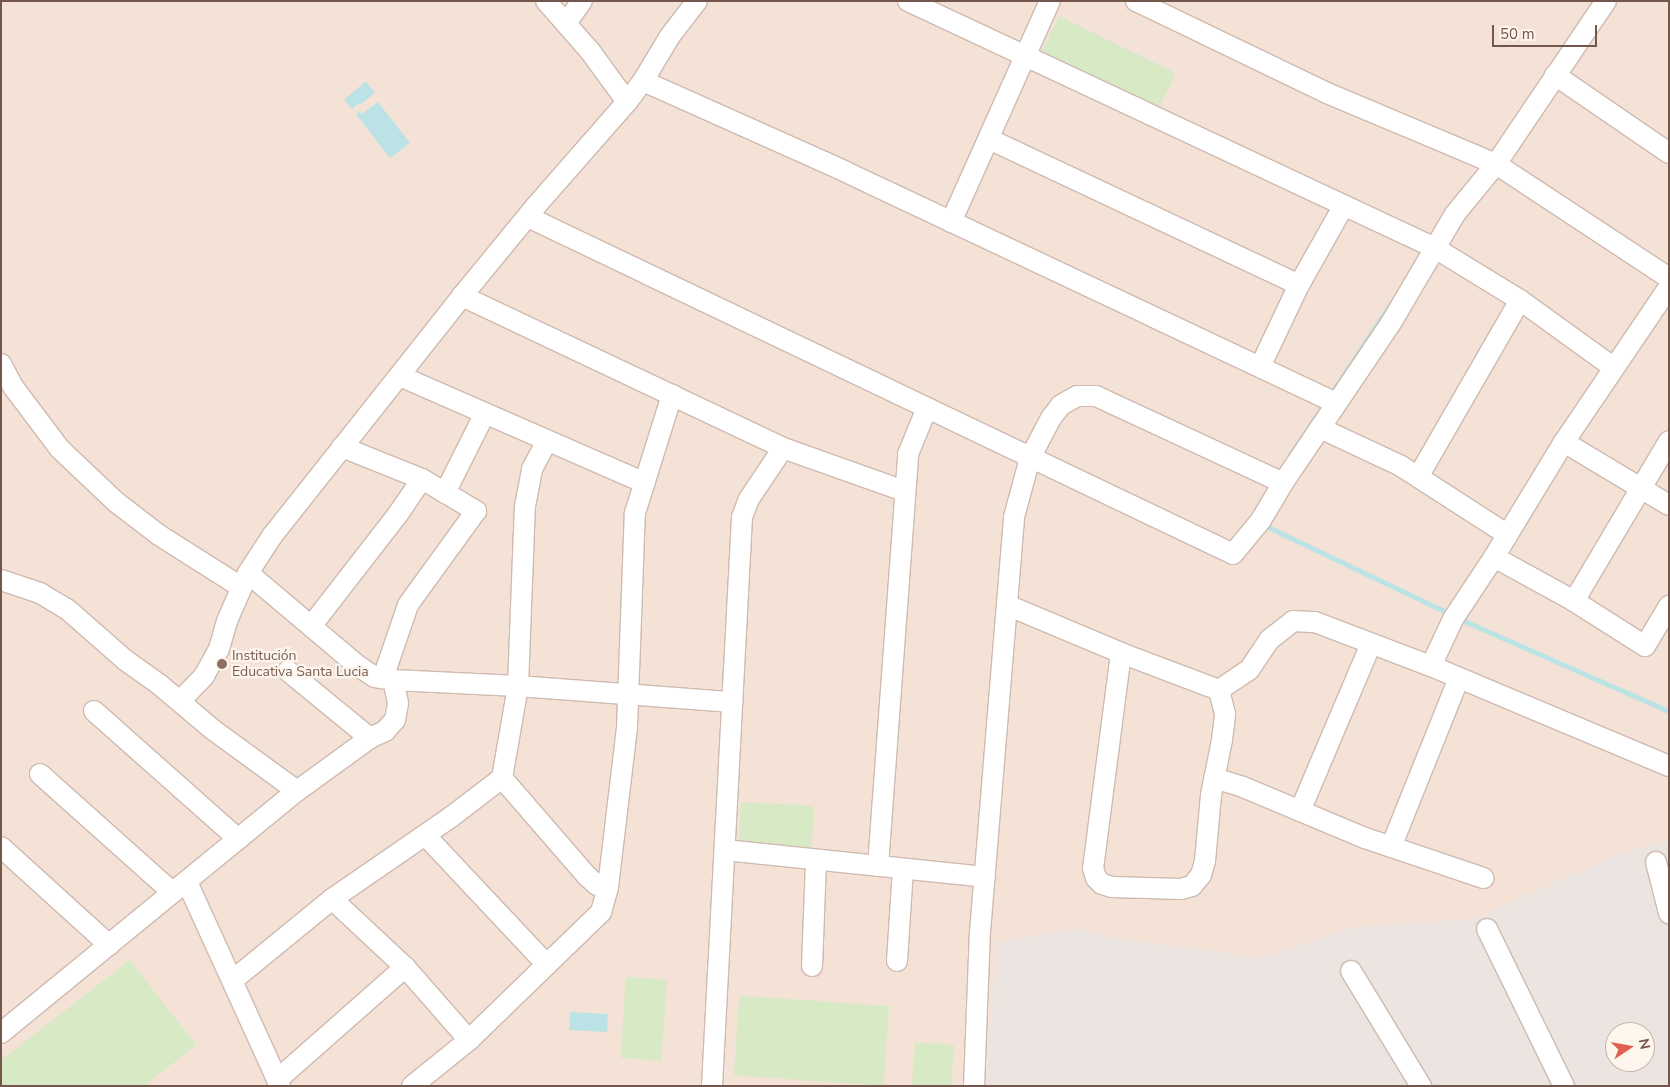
<!DOCTYPE html>
<meta charset="utf-8">
<style>
body{margin:0}
#map{position:relative;width:1670px;height:1087px;overflow:hidden;background:#fcf1e6;font-family:"Nunito Sans",sans-serif}
div>[style]{position:absolute}
.residential>*{inset:0;background:#f3e2d5}
.industrial>*{inset:0;background:#ece4e0}
.green>*{inset:0;background:#d8e9c5;transform-origin:0 0}
.water>*{inset:0;background:#bbe3e5;transform-origin:0 0}
.stream>*{height:4.5px;margin:-2.25px;padding:0 2.25px;transform-origin:2.25px;border-radius:2.25px;background:#bbe3e5}
.roads{filter:drop-shadow(1px 0 #cfbab0) drop-shadow(-1px 0 #cfbab0) drop-shadow(0 1px #cfbab0) drop-shadow(0 -1px #cfbab0)}
.minor>*{height:20px;margin:-10px;padding:0 10px;transform-origin:10px;border-radius:10px;background:#fff}
.dots>*{width:14px;height:14px;translate:-50% -50%;box-sizing:border-box;border:2px solid #fef5ed;border-radius:50%}
span{translate:-50% -50%;white-space:nowrap;text-align:center;line-height:1.15;-webkit-text-stroke:4.5px #fef5ed;paint-order:stroke}
.education-label{font-size:14px;color:#785e54}
.left{translate:0 -50%;text-align:left}
.frame{position:absolute;inset:0;border:2px solid #74564c;pointer-events:none}
.north{position:absolute;left:1605px;top:1022px;width:50px;height:50px;box-sizing:border-box;background:#fef5ed;border:1px solid #c7b5ad;border-radius:50%;rotate:78deg;font-size:14px;font-weight:700;line-height:20px;text-align:center;color:#74564c}
.north::after{content:'';display:block;margin:auto;width:18px;height:22px;background:#e16050;clip-path:polygon(50% 0,100% 100%,50% 72%,0 100%)}
.scale{position:absolute;left:1492px;top:25px;width:105px;height:22px;box-sizing:border-box;border:2px solid #74564c;border-top:0;padding-left:6px;font-size:15px;line-height:18px;white-space:nowrap;color:#74564c;-webkit-text-stroke:4px #fef5ed;paint-order:stroke}
</style>
<div id="map">
<div class="residential">
<div style="clip-path:polygon(1px 1px,1669px 1px,1669px 840px,1608px 858px,1476px 919px,1355px 927px,1260px 958px,1114px 938px,1074px 928px,998px 942px,985px 1086px,1px 1086px)"></div>
</div>
<div class="industrial">
<div style="clip-path:polygon(evenodd,1669px 840px,1669px 1086px,985px 1086px,998px 942px,1074px 928px,1114px 938px,1260px 958px,1355px 927px,1476px 919px,1608px 858px,1669px 840px,1615px 1032px,1645px 1032px,1645px 1062px,1615px 1062px,1615px 1032px)"></div>
</div>
<div class="green">
<div style="left:1059px;top:16px;width:130px;height:43px;rotate:26deg"></div>
<div style="left:741px;top:802px;width:73px;height:45px;rotate:3deg"></div>
<div style="clip-path:polygon(130px 960px,196px 1045px,144px 1086px,1px 1086px,1px 1060px)"></div>
<div style="left:626px;top:977px;width:41px;height:81px;rotate:4deg"></div>
<div style="left:889px;top:1006px;width:80px;height:150px;rotate:94deg"></div>
<div style="left:915px;top:1042px;width:39px;height:44px;rotate:4deg"></div>
</div>
<div class="water">
<div style="clip-path:polygon(366px 81px,375px 93px,361px 104px,358px 104px,352px 109px,344px 100px)"></div>
<div style="clip-path:polygon(378px 102px,410px 143px,390px 158px,356px 114px,360px 111px,362px 114px)"></div>
<div style="left:570px;top:1012px;width:38px;height:18px;rotate:3deg"></div>
</div>
<div class="stream">
<div style="left:1331px;top:394px;width:109px;rotate:-56.6deg"></div>
<div style="left:1290px;top:455px;width:63px;rotate:-56.1deg"></div>
<div style="left:1264px;top:525px;width:207px;rotate:25.5deg"></div>
<div style="left:1460px;top:619px;width:228px;rotate:23.8deg"></div>
</div>
<div class="roads">
<div class="minor">
<div style="left:546px;top:1px;width:67px;rotate:48.7deg"></div>
<div style="left:590px;top:51px;width:63px;rotate:54deg"></div>
<div style="left:908px;top:1px;width:582px;rotate:25.11deg"></div>
<div style="left:1435px;top:248px;width:100px;rotate:31.5deg"></div>
<div style="left:1520px;top:300px;width:115px;rotate:35.8deg"></div>
<div style="left:1136px;top:1px;width:212px;rotate:25.7deg"></div>
<div style="left:1327px;top:93px;width:183px;rotate:22.8deg"></div>
<div style="left:1496px;top:164px;width:207px;rotate:33.4deg"></div>
<div style="left:566px;top:23px;width:27px;rotate:-54deg"></div>
<div style="left:1555px;top:75px;width:138px;rotate:34.4deg"></div>
<div style="left:643px;top:81px;width:222px;rotate:24.1deg"></div>
<div style="left:846px;top:172px;width:542px;rotate:25.24deg"></div>
<div style="left:989px;top:139px;width:343px;rotate:25.2deg"></div>
<div style="left:528px;top:217px;width:781px;rotate:25.55deg"></div>
<div style="left:1233px;top:554px;width:44px;rotate:-50.5deg"></div>
<div style="left:1261px;top:520px;width:43px;rotate:-59.3deg"></div>
<div style="left:1283px;top:483px;width:193px;rotate:-56deg"></div>
<div style="left:1391px;top:323px;width:126px;rotate:-59.6deg"></div>
<div style="left:1455px;top:214px;width:65px;rotate:-50.6deg"></div>
<div style="left:1496px;top:164px;width:197px;rotate:-56deg"></div>
<div style="left:951px;top:222px;width:242px;rotate:-65.9deg"></div>
<div style="left:462px;top:296px;width:355px;rotate:25.3deg"></div>
<div style="left:783px;top:448px;width:128px;rotate:19.6deg"></div>
<div style="left:1px;top:364px;width:27px;rotate:62deg"></div>
<div style="left:14px;top:388px;width:76px;rotate:53deg"></div>
<div style="left:60px;top:449px;width:77px;rotate:43.4deg"></div>
<div style="left:116px;top:502px;width:54px;rotate:37.5deg"></div>
<div style="left:159px;top:535px;width:97px;rotate:32.4deg"></div>
<div style="left:1260px;top:367px;width:91px;rotate:-64.6deg"></div>
<div style="left:1299px;top:285px;width:90px;rotate:-60.6deg"></div>
<div style="left:400px;top:376px;width:267px;rotate:23.6deg"></div>
<div style="left:1320px;top:428px;width:89px;rotate:25.1deg"></div>
<div style="left:1401px;top:466px;width:127px;rotate:32.8deg"></div>
<div style="left:1564px;top:442px;width:122px;rotate:31deg"></div>
<div style="left:342px;top:447px;width:86px;rotate:21.8deg"></div>
<div style="left:422px;top:479px;width:63px;rotate:30.7deg"></div>
<div style="left:476px;top:511px;width:116px;rotate:125.9deg"></div>
<div style="left:408px;top:605px;width:77px;rotate:108.9deg"></div>
<div style="left:1418px;top:477px;width:204px;rotate:-60deg"></div>
<div style="left:445px;top:493px;width:80px;rotate:-63.4deg"></div>
<div style="left:1494px;top:557px;width:91px;rotate:28.8deg"></div>
<div style="left:1574px;top:601px;width:84px;rotate:32.4deg"></div>
<div style="left:1645px;top:646px;width:47px;rotate:-59deg"></div>
<div style="left:248px;top:573px;width:144px;rotate:40.2deg"></div>
<div style="left:358px;top:666px;width:20px;rotate:33deg"></div>
<div style="left:375px;top:677px;width:18px;rotate:9deg"></div>
<div style="left:393px;top:680px;width:125px;rotate:2.7deg"></div>
<div style="left:518px;top:686px;width:215px;rotate:4.3deg"></div>
<div style="left:1px;top:580px;width:41px;rotate:18.4deg"></div>
<div style="left:40px;top:593px;width:31px;rotate:31deg"></div>
<div style="left:67px;top:609px;width:77px;rotate:41.3deg"></div>
<div style="left:125px;top:660px;width:43px;rotate:35.5deg"></div>
<div style="left:160px;top:685px;width:68px;rotate:40.2deg"></div>
<div style="left:212px;top:729px;width:105px;rotate:36.1deg"></div>
<div style="left:1574px;top:601px;width:186px;rotate:-59.3deg"></div>
<div style="left:1007px;top:605px;width:124px;rotate:22.8deg"></div>
<div style="left:1121px;top:653px;width:105px;rotate:20.7deg"></div>
<div style="left:1219px;top:690px;width:36px;rotate:-34deg"></div>
<div style="left:1249px;top:670px;width:36px;rotate:-56deg"></div>
<div style="left:1269px;top:640px;width:31px;rotate:-38deg"></div>
<div style="left:1293px;top:621px;width:22px;rotate:3deg"></div>
<div style="left:1315px;top:622px;width:124px;rotate:20.8deg"></div>
<div style="left:1431px;top:666px;width:258px;rotate:22.8deg"></div>
<div style="left:312px;top:625px;width:140px;rotate:-52.2deg"></div>
<div style="left:398px;top:514px;width:42px;rotate:-55.6deg"></div>
<div style="left:1121px;top:653px;width:217px;rotate:97.4deg"></div>
<div style="left:1093px;top:868px;width:10px;rotate:73deg"></div>
<div style="left:1096px;top:878px;width:8px;rotate:45deg"></div>
<div style="left:1102px;top:884px;width:10px;rotate:17deg"></div>
<div style="left:1112px;top:887px;width:69px;rotate:1.7deg"></div>
<div style="left:1181px;top:889px;width:11px;rotate:-15deg"></div>
<div style="left:1192px;top:886px;width:14px;rotate:-51deg"></div>
<div style="left:1201px;top:875px;width:15px;rotate:-74deg"></div>
<div style="left:1205px;top:861px;width:66px;rotate:-84.8deg"></div>
<div style="left:1211px;top:795px;width:56px;rotate:-78.7deg"></div>
<div style="left:1222px;top:740px;width:26px;rotate:-83deg"></div>
<div style="left:1225px;top:714px;width:25px;rotate:-104deg"></div>
<div style="left:1431px;top:666px;width:52px;rotate:-64.9deg"></div>
<div style="left:1453px;top:619px;width:74px;rotate:-56.5deg"></div>
<div style="left:1494px;top:557px;width:135px;rotate:-58.7deg"></div>
<div style="left:1564px;top:442px;width:187px;rotate:-55.9deg"></div>
<div style="left:288px;top:671px;width:106px;rotate:39.3deg"></div>
<div style="left:180px;top:701px;width:35px;rotate:-46deg"></div>
<div style="left:204px;top:676px;width:31px;rotate:-61deg"></div>
<div style="left:219px;top:649px;width:29px;rotate:-74deg"></div>
<div style="left:227px;top:621px;width:52px;rotate:-66.4deg"></div>
<div style="left:248px;top:573px;width:44px;rotate:-57deg"></div>
<div style="left:272px;top:536px;width:306px;rotate:-51.6deg"></div>
<div style="left:462px;top:296px;width:115px;rotate:-50.6deg"></div>
<div style="left:535px;top:207px;width:140px;rotate:-48.8deg"></div>
<div style="left:627px;top:102px;width:26px;rotate:-53deg"></div>
<div style="left:643px;top:81px;width:52px;rotate:-59deg"></div>
<div style="left:670px;top:36px;width:44px;rotate:-52.4deg"></div>
<div style="left:94px;top:711px;width:193px;rotate:41.6deg"></div>
<div style="left:40px;top:774px;width:178px;rotate:41.8deg"></div>
<div style="left:502px;top:778px;width:130px;rotate:49.1deg"></div>
<div style="left:587px;top:876px;width:13px;rotate:42deg"></div>
<div style="left:597px;top:885px;width:11px;rotate:10deg"></div>
<div style="left:1214px;top:778px;width:30px;rotate:17deg"></div>
<div style="left:1243px;top:787px;width:132px;rotate:22.7deg"></div>
<div style="left:1365px;top:838px;width:125px;rotate:18.7deg"></div>
<div style="left:1300px;top:811px;width:181px;rotate:-67deg"></div>
<div style="left:425px;top:835px;width:178px;rotate:46.8deg"></div>
<div style="left:1px;top:847px;width:146px;rotate:42.2deg"></div>
<div style="left:1391px;top:847px;width:182px;rotate:-68.1deg"></div>
<div style="left:725px;top:850px;width:261px;rotate:5.9deg"></div>
<div style="left:1656px;top:862px;width:53px;rotate:75.7deg"></div>
<div style="left:878px;top:866px;width:413px;rotate:-85.8deg"></div>
<div style="left:908px;top:454px;width:50px;rotate:-67.6deg"></div>
<div style="left:187px;top:882px;width:224px;rotate:65.5deg"></div>
<div style="left:332px;top:899px;width:100px;rotate:43deg"></div>
<div style="left:405px;top:967px;width:97px;rotate:48.8deg"></div>
<div style="left:1487px;top:929px;width:175px;rotate:63.9deg"></div>
<div style="left:897px;top:961px;width:92px;rotate:-86.3deg"></div>
<div style="left:812px;top:966px;width:106px;rotate:-87.8deg"></div>
<div style="left:1351px;top:971px;width:135px;rotate:58.7deg"></div>
<div style="left:233px;top:980px;width:128px;rotate:-39.3deg"></div>
<div style="left:332px;top:899px;width:145px;rotate:-34.6deg"></div>
<div style="left:451px;top:817px;width:64px;rotate:-37.4deg"></div>
<div style="left:502px;top:778px;width:93px;rotate:-80.1deg"></div>
<div style="left:518px;top:686px;width:180px;rotate:-87.8deg"></div>
<div style="left:525px;top:506px;width:38px;rotate:-79deg"></div>
<div style="left:532px;top:469px;width:26px;rotate:-62deg"></div>
<div style="left:1px;top:1033px;width:382px;rotate:-39.3deg"></div>
<div style="left:297px;top:791px;width:90px;rotate:-36deg"></div>
<div style="left:370px;top:738px;width:17px;rotate:-25deg"></div>
<div style="left:385px;top:731px;width:15px;rotate:-48deg"></div>
<div style="left:395px;top:720px;width:17px;rotate:-80deg"></div>
<div style="left:398px;top:703px;width:24px;rotate:-102deg"></div>
<div style="left:277px;top:1080px;width:171px;rotate:-41.4deg"></div>
<div style="left:412px;top:1086px;width:73px;rotate:-38.9deg"></div>
<div style="left:469px;top:1040px;width:184px;rotate:-44.1deg"></div>
<div style="left:601px;top:912px;width:26px;rotate:-74deg"></div>
<div style="left:608px;top:887px;width:161px;rotate:-83.2deg"></div>
<div style="left:627px;top:727px;width:214px;rotate:-87.9deg"></div>
<div style="left:635px;top:513px;width:124px;rotate:-72.6deg"></div>
<div style="left:712px;top:1086px;width:570px;rotate:-86.98deg"></div>
<div style="left:742px;top:517px;width:19px;rotate:-69deg"></div>
<div style="left:749px;top:499px;width:61px;rotate:-56.3deg"></div>
<div style="left:974px;top:1086px;width:154px;rotate:-87.8deg"></div>
<div style="left:980px;top:932px;width:416px;rotate:-85.3deg"></div>
<div style="left:1014px;top:517px;width:61px;rotate:-74.8deg"></div>
<div style="left:1030px;top:458px;width:45px;rotate:-62.3deg"></div>
<div style="left:1051px;top:418px;width:16px;rotate:-52deg"></div>
<div style="left:1061px;top:405px;width:18px;rotate:-29deg"></div>
<div style="left:1077px;top:396px;width:19px"></div>
<div style="left:1096px;top:396px;width:206px;rotate:24.9deg"></div>
</div>
</div>
<div class="dots">
<div style="left:222px;top:664px;background:#8d6e63"></div>
</div>
<div class="education-label">
<span class="left" style="left:232px;top:664px">Institución<br>Educativa Santa Lucia</span>
</div>
<div class="frame"></div>
<div class="north">N</div>
<div class="scale">50 m</div>
</div>
